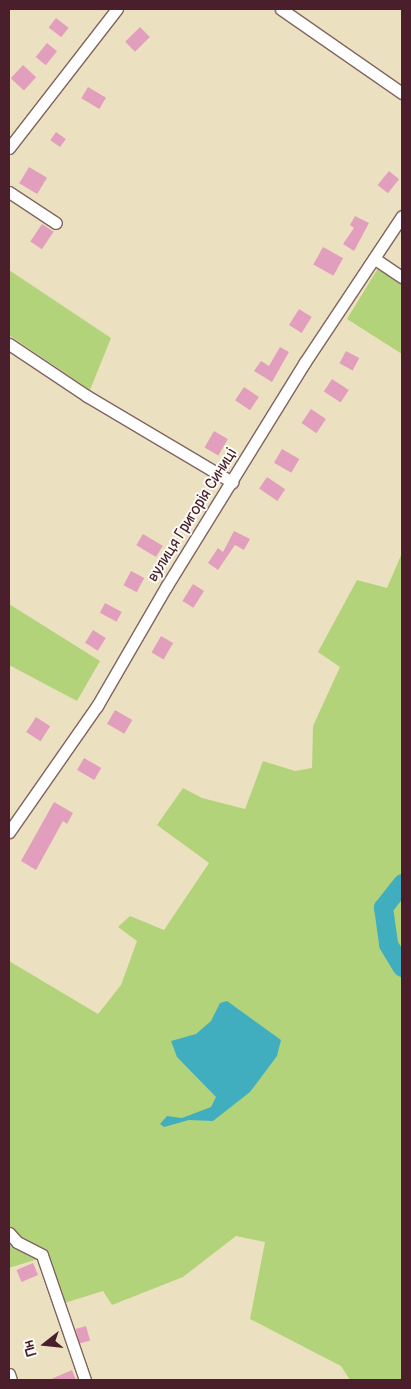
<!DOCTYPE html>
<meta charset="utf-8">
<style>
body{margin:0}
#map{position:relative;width:411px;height:1389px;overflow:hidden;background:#ebe1c0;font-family:Pangolin,sans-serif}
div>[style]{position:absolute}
.green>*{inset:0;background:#b3d37a}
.water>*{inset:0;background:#41aebf}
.river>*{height:19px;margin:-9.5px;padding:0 9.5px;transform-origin:9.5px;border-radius:9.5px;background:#41aebf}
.building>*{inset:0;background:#e29fbd;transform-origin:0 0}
.roads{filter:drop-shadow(1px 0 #82635f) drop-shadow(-1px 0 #82635f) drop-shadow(0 1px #82635f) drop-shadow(0 -1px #82635f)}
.minor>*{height:11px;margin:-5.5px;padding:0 5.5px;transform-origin:5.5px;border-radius:5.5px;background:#fff}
span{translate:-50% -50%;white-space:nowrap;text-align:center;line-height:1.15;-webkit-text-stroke:4px #fdfcf7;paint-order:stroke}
.street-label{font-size:16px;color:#4a1f2b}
.frame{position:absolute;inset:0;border:10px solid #4a1f2b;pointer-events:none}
.north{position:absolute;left:20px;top:1319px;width:50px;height:50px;-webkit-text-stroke:4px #fdfcf7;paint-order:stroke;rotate:254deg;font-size:14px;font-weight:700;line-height:20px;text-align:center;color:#4a1f2b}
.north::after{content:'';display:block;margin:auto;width:18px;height:22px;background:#4a1f2b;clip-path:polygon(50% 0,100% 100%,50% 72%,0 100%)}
</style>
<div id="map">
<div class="green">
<div style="clip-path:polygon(383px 260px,402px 273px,402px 354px,347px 319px)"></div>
<div style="clip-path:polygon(9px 270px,111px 338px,90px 390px,9px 335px)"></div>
<div style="clip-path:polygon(402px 553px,402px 1380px,350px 1380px,341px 1366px,250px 1319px,265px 1242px,236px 1236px,183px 1277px,112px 1305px,103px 1291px,55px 1306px,38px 1259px,9px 1268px,9px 961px,98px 1014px,121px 985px,137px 941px,118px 927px,130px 916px,164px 930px,209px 863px,157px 825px,183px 788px,202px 798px,245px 809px,263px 761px,295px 771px,312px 768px,313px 726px,340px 667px,318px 652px,357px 580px,387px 588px)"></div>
<div style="clip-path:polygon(9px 604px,100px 661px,77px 701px,9px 665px)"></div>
</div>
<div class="water">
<div style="clip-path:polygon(227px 1001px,281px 1040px,277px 1056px,250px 1092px,213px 1121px,189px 1120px,164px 1127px,160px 1124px,167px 1116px,182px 1118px,211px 1107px,216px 1097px,177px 1057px,171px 1041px,196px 1034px,211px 1021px,220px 1003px)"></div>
</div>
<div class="river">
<div style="left:402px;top:883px;width:31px;rotate:128deg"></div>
<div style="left:383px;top:907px;width:37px;rotate:82deg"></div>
<div style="left:388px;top:944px;width:27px;rotate:59deg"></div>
</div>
<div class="building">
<div style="left:56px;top:18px;width:16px;height:12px;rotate:38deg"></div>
<div style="left:140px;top:27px;width:14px;height:21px;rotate:45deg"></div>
<div style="left:47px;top:43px;width:13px;height:18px;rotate:39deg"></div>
<div style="left:23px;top:65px;width:18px;height:18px;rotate:43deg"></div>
<div style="left:88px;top:87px;width:21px;height:13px;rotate:31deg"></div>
<div style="left:56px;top:132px;width:12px;height:10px;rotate:35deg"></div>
<div style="left:29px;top:167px;width:21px;height:19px;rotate:31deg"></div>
<div style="left:389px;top:171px;width:13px;height:18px;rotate:39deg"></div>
<div style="clip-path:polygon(355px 216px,369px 223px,354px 251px,343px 244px,354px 228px,350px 225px)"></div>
<div style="left:42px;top:224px;width:14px;height:21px;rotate:34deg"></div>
<div style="left:323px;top:247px;width:23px;height:20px;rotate:29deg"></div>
<div style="left:299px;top:309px;width:15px;height:19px;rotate:32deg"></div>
<div style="clip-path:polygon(280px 347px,289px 352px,272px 382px,254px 371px,261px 361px,269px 366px)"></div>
<div style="left:346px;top:351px;width:15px;height:14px;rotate:28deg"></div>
<div style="left:332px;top:379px;width:20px;height:15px;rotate:33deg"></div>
<div style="left:244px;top:387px;width:18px;height:16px;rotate:34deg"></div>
<div style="left:311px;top:409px;width:18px;height:17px;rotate:34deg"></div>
<div style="left:214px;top:431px;width:16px;height:19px;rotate:30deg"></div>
<div style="left:282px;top:449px;width:20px;height:16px;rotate:30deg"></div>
<div style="left:267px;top:477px;width:22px;height:14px;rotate:34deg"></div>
<div style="clip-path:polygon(234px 531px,250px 539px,244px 550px,235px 545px,218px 570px,208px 563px,218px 548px,223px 552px)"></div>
<div style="left:143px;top:534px;width:23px;height:13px;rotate:31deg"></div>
<div style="left:131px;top:571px;width:15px;height:16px;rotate:28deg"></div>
<div style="left:193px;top:584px;width:13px;height:20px;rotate:32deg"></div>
<div style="left:105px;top:603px;width:19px;height:11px;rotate:28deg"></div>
<div style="left:93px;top:630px;width:15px;height:15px;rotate:32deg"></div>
<div style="left:161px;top:636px;width:14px;height:19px;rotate:30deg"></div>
<div style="left:115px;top:710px;width:20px;height:16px;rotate:30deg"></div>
<div style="left:36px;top:717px;width:17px;height:18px;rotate:33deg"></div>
<div style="left:84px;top:758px;width:20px;height:14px;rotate:30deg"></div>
<div style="clip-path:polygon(54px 802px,73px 813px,67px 824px,63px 821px,36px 870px,21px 861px)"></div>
<div style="left:33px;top:1263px;width:13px;height:18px;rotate:67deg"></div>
<div style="left:86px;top:1326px;width:15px;height:11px;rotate:74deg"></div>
<div style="clip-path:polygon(72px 1370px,76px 1380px,49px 1380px)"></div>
</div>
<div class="roads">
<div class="minor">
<div style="left:281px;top:9px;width:147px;rotate:34.8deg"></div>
<div style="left:9px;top:148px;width:176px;rotate:-52.2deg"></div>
<div style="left:9px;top:192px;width:56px;rotate:33.4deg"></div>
<div style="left:375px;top:259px;width:32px;rotate:34deg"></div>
<div style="left:9px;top:344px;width:94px;rotate:33.7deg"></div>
<div style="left:87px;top:396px;width:169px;rotate:30.7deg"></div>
<div style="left:9px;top:832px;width:154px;rotate:-55.1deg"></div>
<div style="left:97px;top:706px;width:138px;rotate:-59.9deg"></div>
<div style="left:166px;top:587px;width:264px;rotate:-58.3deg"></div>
<div style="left:305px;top:362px;width:175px;rotate:-56.4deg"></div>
<div style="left:9px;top:1233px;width:12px;rotate:48deg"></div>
<div style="left:17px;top:1242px;width:28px;rotate:27deg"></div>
<div style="left:42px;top:1255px;width:132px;rotate:71deg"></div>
<div style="left:9px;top:1374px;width:6px;rotate:72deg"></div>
</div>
</div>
<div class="street-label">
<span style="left:192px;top:515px;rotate:-58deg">вулиця Григорія Синиці</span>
</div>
<div class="frame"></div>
<div class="north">Пн</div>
</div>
